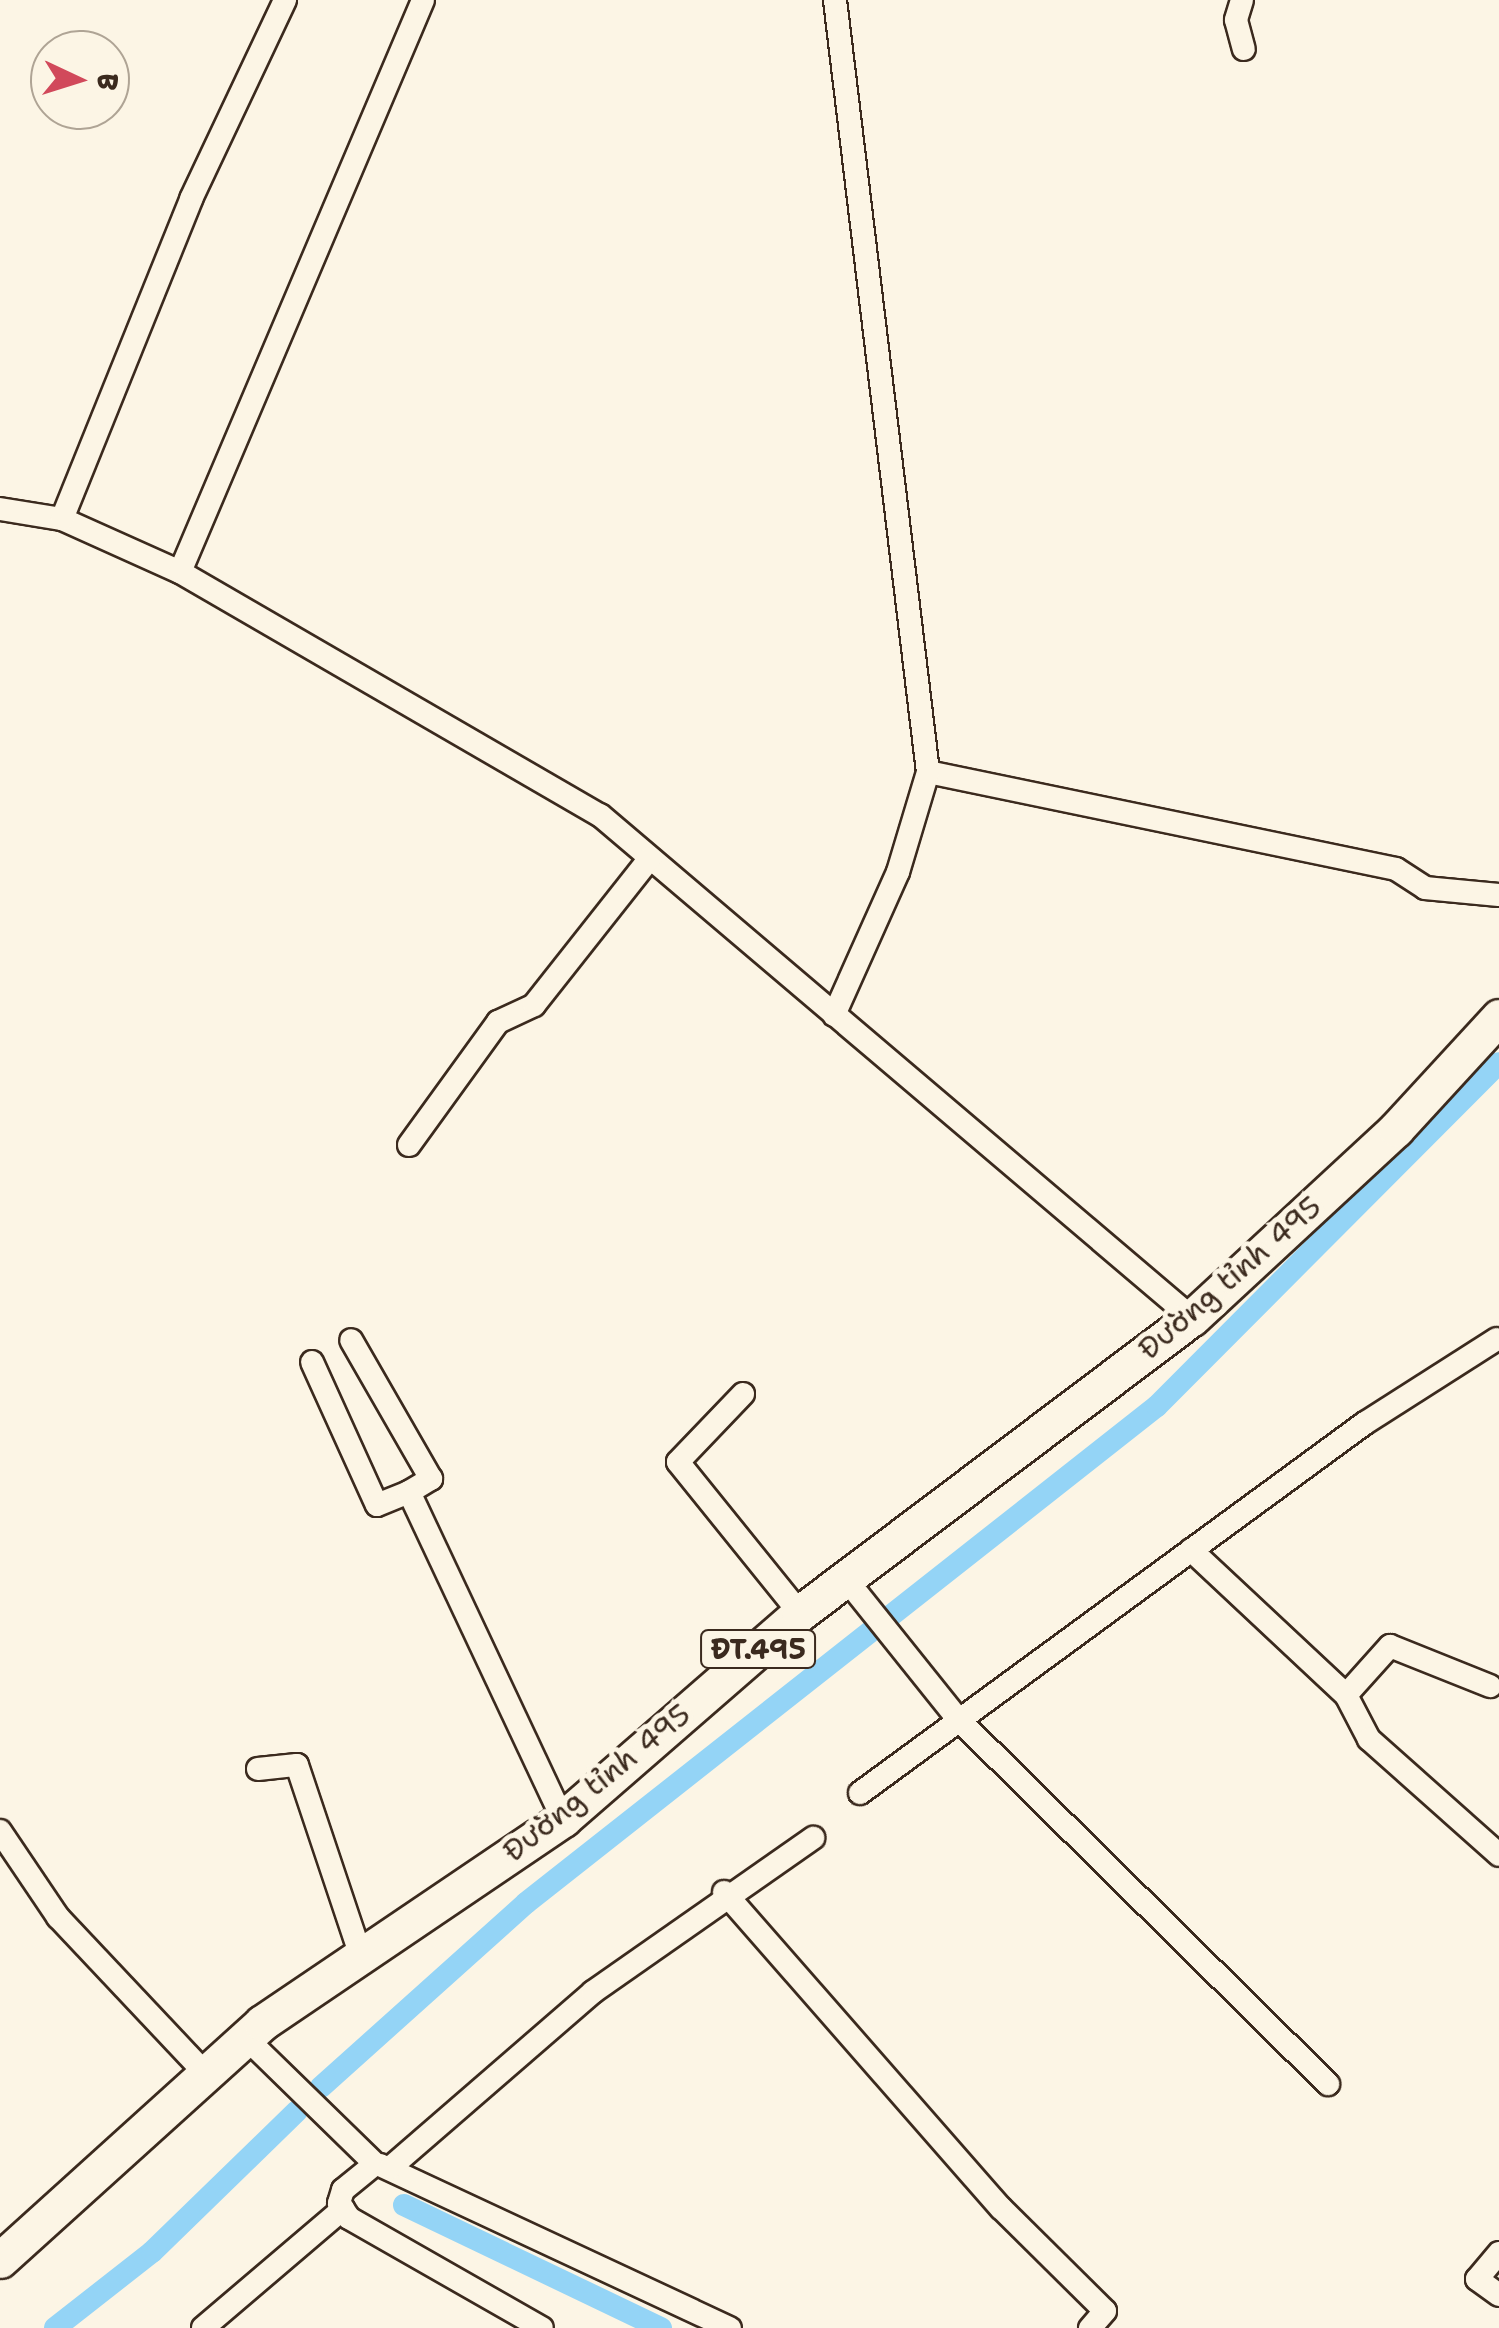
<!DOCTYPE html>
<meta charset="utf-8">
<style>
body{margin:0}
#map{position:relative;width:1499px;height:2328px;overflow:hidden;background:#fcf5e5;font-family:"Shantell Sans",sans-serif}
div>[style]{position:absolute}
.canal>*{height:22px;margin:-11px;padding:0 11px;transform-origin:11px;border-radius:11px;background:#94d4f6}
.roads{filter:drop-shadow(2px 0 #3b2a1e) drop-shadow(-2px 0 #3b2a1e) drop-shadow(0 2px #3b2a1e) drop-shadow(0 -2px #3b2a1e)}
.minor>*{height:22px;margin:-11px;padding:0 11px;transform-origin:11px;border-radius:11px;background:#fcf5e5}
.primary>*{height:35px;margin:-17.5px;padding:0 17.5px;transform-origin:17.5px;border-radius:17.5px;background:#fcf5e5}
span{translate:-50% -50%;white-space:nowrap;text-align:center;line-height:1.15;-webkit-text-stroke:10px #fcf5e5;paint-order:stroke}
.shield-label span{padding:2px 8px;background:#fcf5e5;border:2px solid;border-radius:8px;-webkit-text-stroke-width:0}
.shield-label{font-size:28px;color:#3b2a1e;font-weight:700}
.street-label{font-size:30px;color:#3b2a1e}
.north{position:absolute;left:30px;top:30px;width:100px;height:100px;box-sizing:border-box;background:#fcf5e5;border:2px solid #afa495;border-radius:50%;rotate:94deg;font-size:28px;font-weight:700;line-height:40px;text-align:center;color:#3b2a1e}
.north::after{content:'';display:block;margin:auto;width:35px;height:45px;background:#d1495b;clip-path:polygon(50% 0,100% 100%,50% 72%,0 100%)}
</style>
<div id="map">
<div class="canal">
<div style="left:321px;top:2087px;width:275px;rotate:-41.9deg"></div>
<div style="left:526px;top:1903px;width:803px;rotate:-38.23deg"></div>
<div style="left:1157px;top:1406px;width:484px;rotate:-45.1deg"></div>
<div style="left:404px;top:2205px;width:285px;rotate:25.6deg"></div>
<div style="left:55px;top:2328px;width:123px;rotate:-38.1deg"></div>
<div style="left:152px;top:2252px;width:202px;rotate:-44.2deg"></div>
</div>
<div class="roads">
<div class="minor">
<div style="left:1242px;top:0;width:21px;rotate:107deg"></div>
<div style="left:1236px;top:20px;width:30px;rotate:75deg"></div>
<div style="left:0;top:509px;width:63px;rotate:9.2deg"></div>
<div style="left:62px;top:519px;width:129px;rotate:24.2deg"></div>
<div style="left:180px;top:572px;width:485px;rotate:30.1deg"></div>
<div style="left:600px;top:815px;width:777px;rotate:40.35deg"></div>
<div style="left:62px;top:519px;width:345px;rotate:-68deg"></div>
<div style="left:191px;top:199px;width:220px;rotate:-64.7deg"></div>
<div style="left:180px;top:572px;width:621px;rotate:-66.98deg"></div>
<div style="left:928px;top:772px;width:478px;rotate:11.7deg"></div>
<div style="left:1396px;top:869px;width:35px;rotate:33deg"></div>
<div style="left:1425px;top:888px;width:74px;rotate:5.4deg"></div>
<div style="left:834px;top:1015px;width:157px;rotate:-65.9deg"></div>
<div style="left:898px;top:872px;width:104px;rotate:-73.3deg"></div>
<div style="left:928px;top:772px;width:778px;rotate:-96.87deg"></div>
<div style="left:409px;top:1145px;width:152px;rotate:-54.1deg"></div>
<div style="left:498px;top:1022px;width:40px;rotate:-25deg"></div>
<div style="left:534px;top:1005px;width:187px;rotate:-51.7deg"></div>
<div style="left:312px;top:1362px;width:157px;rotate:65.6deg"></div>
<div style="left:377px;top:1505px;width:35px;rotate:-22deg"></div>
<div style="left:409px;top:1492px;width:26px;rotate:-31deg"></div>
<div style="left:431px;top:1479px;width:160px;rotate:-119.9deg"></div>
<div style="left:743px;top:1394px;width:94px;rotate:133.7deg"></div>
<div style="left:678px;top:1462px;width:194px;rotate:51.1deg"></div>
<div style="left:409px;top:1492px;width:361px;rotate:64.8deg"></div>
<div style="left:1191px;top:1550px;width:212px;rotate:43.1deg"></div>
<div style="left:1346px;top:1695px;width:50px;rotate:62.4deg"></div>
<div style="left:1369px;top:1739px;width:174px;rotate:41.7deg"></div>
<div style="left:845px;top:1578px;width:181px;rotate:51.3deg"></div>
<div style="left:958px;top:1719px;width:520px;rotate:44.61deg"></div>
<div style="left:1346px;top:1695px;width:66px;rotate:-48.1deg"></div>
<div style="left:1390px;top:1646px;width:108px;rotate:21.8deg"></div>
<div style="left:258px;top:1769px;width:39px;rotate:-6deg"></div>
<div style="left:297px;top:1765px;width:201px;rotate:71.5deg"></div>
<div style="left:860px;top:1793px;width:626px;rotate:-36.23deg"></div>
<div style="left:1365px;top:1423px;width:156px;rotate:-32.5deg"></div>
<div style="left:0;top:1831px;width:104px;rotate:56deg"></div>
<div style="left:58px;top:1917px;width:216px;rotate:46.7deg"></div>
<div style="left:724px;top:1892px;width:420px;rotate:48.8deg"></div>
<div style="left:1001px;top:2208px;width:146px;rotate:44.7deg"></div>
<div style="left:1105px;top:2311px;width:23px;rotate:131deg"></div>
<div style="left:246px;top:2038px;width:180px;rotate:44.3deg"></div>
<div style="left:375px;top:2164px;width:41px;rotate:140.9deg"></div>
<div style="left:343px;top:2190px;width:14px;rotate:107deg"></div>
<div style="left:339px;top:2203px;width:18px;rotate:56deg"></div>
<div style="left:349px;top:2218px;width:222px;rotate:29.7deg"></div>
<div style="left:380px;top:2165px;width:386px;rotate:25deg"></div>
<div style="left:391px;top:2167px;width:267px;rotate:-40.9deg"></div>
<div style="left:593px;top:1992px;width:269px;rotate:-35deg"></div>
<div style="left:1499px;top:2253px;width:34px;rotate:130deg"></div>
<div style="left:1477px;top:2279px;width:27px;rotate:36deg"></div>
<div style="left:203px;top:2328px;width:184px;rotate:-40.4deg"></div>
</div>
<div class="primary">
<div style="left:0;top:2260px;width:353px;rotate:-42.1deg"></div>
<div style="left:262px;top:2023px;width:364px;rotate:-34.1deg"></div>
<div style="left:563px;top:1819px;width:314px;rotate:-41deg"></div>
<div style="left:800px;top:1613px;width:491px;rotate:-37deg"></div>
<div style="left:1192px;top:1318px;width:278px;rotate:-42.8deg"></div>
<div style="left:1396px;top:1129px;width:152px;rotate:-47.4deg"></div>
</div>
</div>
<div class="shield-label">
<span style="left:758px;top:1649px">ĐT.495</span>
</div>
<div class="street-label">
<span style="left:1230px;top:1278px;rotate:-41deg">Đường tỉnh 495</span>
<span style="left:597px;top:1783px;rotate:-39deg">Đường tỉnh 495</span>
</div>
<div class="north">B</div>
</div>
